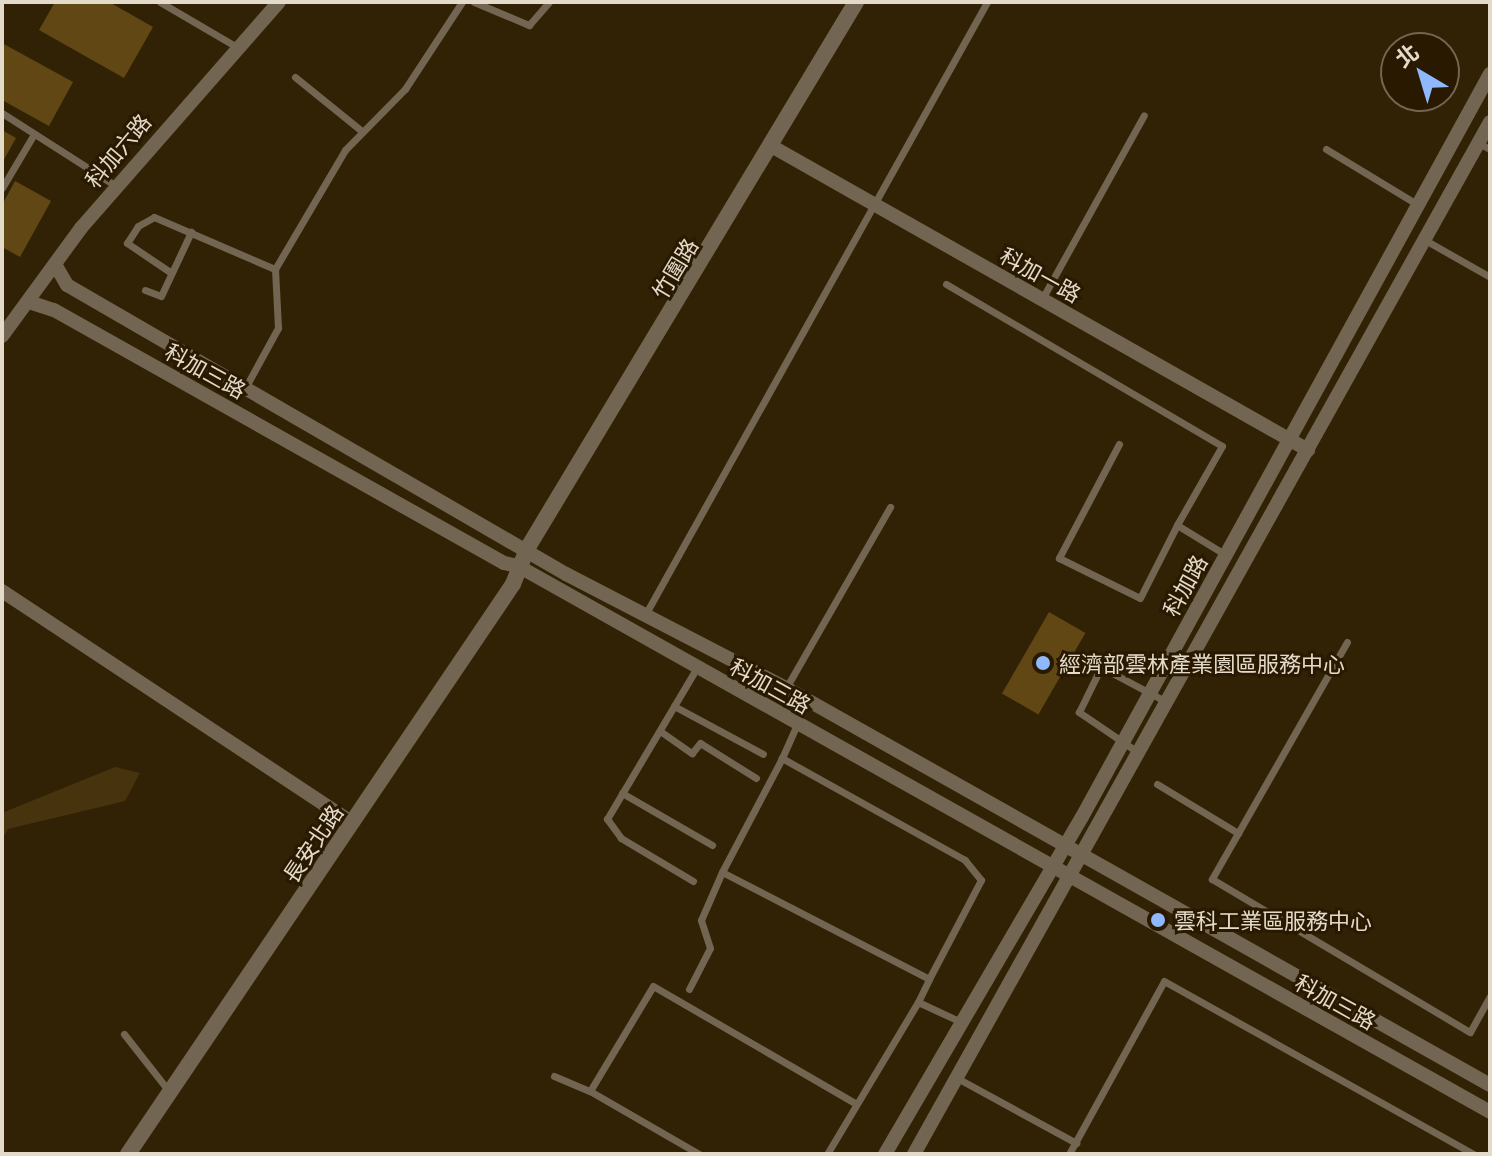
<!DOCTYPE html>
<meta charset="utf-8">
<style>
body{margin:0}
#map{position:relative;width:1492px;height:1156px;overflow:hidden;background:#322205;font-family:Literata,"Noto Sans TC",serif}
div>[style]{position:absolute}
.green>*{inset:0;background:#47340f}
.building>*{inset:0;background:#614714;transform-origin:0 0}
.service>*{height:7px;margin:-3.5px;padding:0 3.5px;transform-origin:3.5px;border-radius:3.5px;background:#726652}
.minor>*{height:14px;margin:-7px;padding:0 7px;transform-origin:7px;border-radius:7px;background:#726652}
.tertiary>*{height:16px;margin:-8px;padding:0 8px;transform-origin:8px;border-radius:8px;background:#726652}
.dots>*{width:22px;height:22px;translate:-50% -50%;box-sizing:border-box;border:4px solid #281900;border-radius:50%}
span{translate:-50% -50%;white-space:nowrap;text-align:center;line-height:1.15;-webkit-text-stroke:6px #281900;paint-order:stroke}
.street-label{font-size:22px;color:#e4daca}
.poi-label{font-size:22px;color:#e4daca}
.left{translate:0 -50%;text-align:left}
.frame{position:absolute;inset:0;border:4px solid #e4daca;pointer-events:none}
.north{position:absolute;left:1380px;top:32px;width:80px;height:80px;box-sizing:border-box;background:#281900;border:2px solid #736651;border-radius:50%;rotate:322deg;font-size:22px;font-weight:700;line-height:32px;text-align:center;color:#e4daca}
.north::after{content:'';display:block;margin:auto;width:28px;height:36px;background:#8fb8fd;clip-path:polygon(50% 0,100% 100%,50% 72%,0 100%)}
</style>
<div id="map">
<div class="green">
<div style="clip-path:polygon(115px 767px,140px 773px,125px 801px,8px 829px,2px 839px,2px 813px)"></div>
</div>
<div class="building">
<div style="clip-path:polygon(55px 2px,109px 2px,153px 27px,124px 78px,39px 30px)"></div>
<div style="clip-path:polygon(2px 43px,73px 82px,49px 126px,2px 100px)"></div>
<div style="clip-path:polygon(2px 130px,16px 138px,2px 163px)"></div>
<div style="clip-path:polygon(15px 181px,51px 201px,20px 257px,2px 247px,2px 205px)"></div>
<div style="left:1049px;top:612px;width:42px;height:94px;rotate:30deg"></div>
</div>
<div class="service">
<div style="left:160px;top:2px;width:89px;rotate:30.3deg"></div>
<div style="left:474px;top:2px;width:60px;rotate:22.7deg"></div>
<div style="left:529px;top:25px;width:30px;rotate:-49deg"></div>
<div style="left:295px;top:77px;width:87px;rotate:39deg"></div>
<div style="left:2px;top:113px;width:135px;rotate:32.6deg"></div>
<div style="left:1478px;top:143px;width:13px;rotate:27deg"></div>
<div style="left:1326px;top:149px;width:108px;rotate:31.3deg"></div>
<div style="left:2px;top:188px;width:63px;rotate:-59.3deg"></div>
<div style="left:1425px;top:240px;width:75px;rotate:29.6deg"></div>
<div style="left:170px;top:272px;width:52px;rotate:-146deg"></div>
<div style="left:127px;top:243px;width:20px;rotate:-57deg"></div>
<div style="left:138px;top:226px;width:18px;rotate:-29deg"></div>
<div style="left:154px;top:217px;width:132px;rotate:23.3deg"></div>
<div style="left:946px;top:284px;width:320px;rotate:30.4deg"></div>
<div style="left:1222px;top:446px;width:91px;rotate:119.7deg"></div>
<div style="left:145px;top:290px;width:17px;rotate:21deg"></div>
<div style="left:161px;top:296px;width:71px;rotate:-64.9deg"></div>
<div style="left:1042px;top:299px;width:210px;rotate:-61deg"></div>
<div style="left:244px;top:390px;width:71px;rotate:-61.3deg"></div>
<div style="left:278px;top:328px;width:59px;rotate:-92.9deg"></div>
<div style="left:275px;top:269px;width:138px;rotate:-59.5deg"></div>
<div style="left:345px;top:150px;width:86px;rotate:-45.5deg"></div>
<div style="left:405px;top:89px;width:104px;rotate:-56.8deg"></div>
<div style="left:1119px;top:444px;width:129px;rotate:117.8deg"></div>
<div style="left:1059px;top:558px;width:90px;rotate:26.3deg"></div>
<div style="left:1140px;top:598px;width:82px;rotate:-63.1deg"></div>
<div style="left:1177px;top:525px;width:57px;rotate:31.5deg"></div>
<div style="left:645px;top:615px;width:702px;rotate:-60.84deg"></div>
<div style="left:1347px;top:642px;width:273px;rotate:119.7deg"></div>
<div style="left:1212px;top:879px;width:300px;rotate:30.7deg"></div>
<div style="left:1470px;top:1032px;width:41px;rotate:-60.9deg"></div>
<div style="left:786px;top:688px;width:209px;rotate:-60.1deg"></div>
<div style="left:674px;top:706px;width:101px;rotate:28.3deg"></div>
<div style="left:660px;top:731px;width:39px;rotate:35deg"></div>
<div style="left:692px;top:753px;width:13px;rotate:-51deg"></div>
<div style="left:700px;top:743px;width:66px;rotate:32deg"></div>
<div style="left:1139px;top:753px;width:73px;rotate:-145.7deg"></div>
<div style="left:1079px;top:712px;width:50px;rotate:-63.9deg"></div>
<div style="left:1101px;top:667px;width:72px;rotate:28deg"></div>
<div style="left:1157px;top:784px;width:95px;rotate:31.2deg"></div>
<div style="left:622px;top:793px;width:104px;rotate:30deg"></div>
<div style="left:722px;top:872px;width:129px;rotate:-62.2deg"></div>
<div style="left:693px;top:881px;width:84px;rotate:-149.2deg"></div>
<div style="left:621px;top:838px;width:24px;rotate:-126deg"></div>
<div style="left:607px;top:819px;width:174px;rotate:-59.3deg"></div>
<div style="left:689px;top:989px;width:46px;rotate:-62.9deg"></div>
<div style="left:710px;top:948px;width:29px;rotate:-108deg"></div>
<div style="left:701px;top:920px;width:52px;rotate:-66.4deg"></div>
<div style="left:722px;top:872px;width:233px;rotate:27.3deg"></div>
<div style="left:929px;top:979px;width:112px;rotate:-62.3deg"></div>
<div style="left:981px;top:880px;width:26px;rotate:-129deg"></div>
<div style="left:965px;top:860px;width:210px;rotate:-150.9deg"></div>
<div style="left:782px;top:758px;width:36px;rotate:-66deg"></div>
<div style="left:918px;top:1002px;width:25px;rotate:-64deg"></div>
<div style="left:124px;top:1034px;width:71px;rotate:51.8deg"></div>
<div style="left:554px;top:1076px;width:39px;rotate:23deg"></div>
<div style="left:957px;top:1078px;width:136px;rotate:28.6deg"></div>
<div style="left:699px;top:1154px;width:126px;rotate:-150deg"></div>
<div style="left:590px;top:1091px;width:122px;rotate:-59deg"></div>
<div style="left:653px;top:986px;width:233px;rotate:30.1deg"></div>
<div style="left:827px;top:1154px;width:177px;rotate:-59.1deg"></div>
<div style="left:918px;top:1002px;width:45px;rotate:24.9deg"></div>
<div style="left:1069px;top:1154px;width:197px;rotate:-61.2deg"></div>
<div style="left:1164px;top:981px;width:354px;rotate:29.2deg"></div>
</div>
<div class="minor">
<div style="left:773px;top:147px;width:615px;rotate:29.53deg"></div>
<div style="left:56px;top:266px;width:22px;rotate:60deg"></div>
<div style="left:67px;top:285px;width:577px;rotate:30.08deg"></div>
<div style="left:566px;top:574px;width:248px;rotate:27.4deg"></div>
<div style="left:786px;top:688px;width:808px;rotate:29.42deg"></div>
<div style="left:29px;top:302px;width:26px;rotate:18deg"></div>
<div style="left:54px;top:310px;width:516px;rotate:29.35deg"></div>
<div style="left:504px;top:563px;width:14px;rotate:12deg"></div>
<div style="left:518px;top:566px;width:1115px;rotate:29.32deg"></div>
<div style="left:2px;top:336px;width:134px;rotate:-53.8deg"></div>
<div style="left:81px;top:228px;width:300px;rotate:-48.8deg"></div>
<div style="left:2px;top:591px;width:420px;rotate:33.5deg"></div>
<div style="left:885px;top:1154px;width:390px;rotate:-59.7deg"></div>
<div style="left:1082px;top:817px;width:848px;rotate:-61.23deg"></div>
<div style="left:914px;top:1154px;width:1182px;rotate:-60.83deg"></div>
</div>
<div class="tertiary">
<div style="left:128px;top:1154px;width:688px;rotate:-55.96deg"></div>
<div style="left:513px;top:584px;width:38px;rotate:-68deg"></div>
<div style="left:527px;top:549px;width:638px;rotate:-58.97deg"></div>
</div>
<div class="dots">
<div style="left:1043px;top:663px;background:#8fb8fd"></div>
<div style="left:1158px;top:920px;background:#8fb8fd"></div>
</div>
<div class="street-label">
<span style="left:117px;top:150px;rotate:-50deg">科加六路</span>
<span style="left:674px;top:268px;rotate:-59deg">竹圍路</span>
<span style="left:1041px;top:274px;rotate:29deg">科加一路</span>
<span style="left:206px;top:370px;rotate:29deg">科加三路</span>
<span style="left:1184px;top:585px;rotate:-61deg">科加路</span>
<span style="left:771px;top:685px;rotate:29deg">科加三路</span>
<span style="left:312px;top:843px;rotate:-56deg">長安北路</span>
<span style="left:1336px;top:1001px;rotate:29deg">科加三路</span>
</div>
<div class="poi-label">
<span class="left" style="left:1059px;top:663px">經濟部雲林產業園區服務中心</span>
<span class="left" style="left:1174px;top:920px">雲科工業區服務中心</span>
</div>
<div class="frame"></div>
<div class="north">北</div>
</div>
